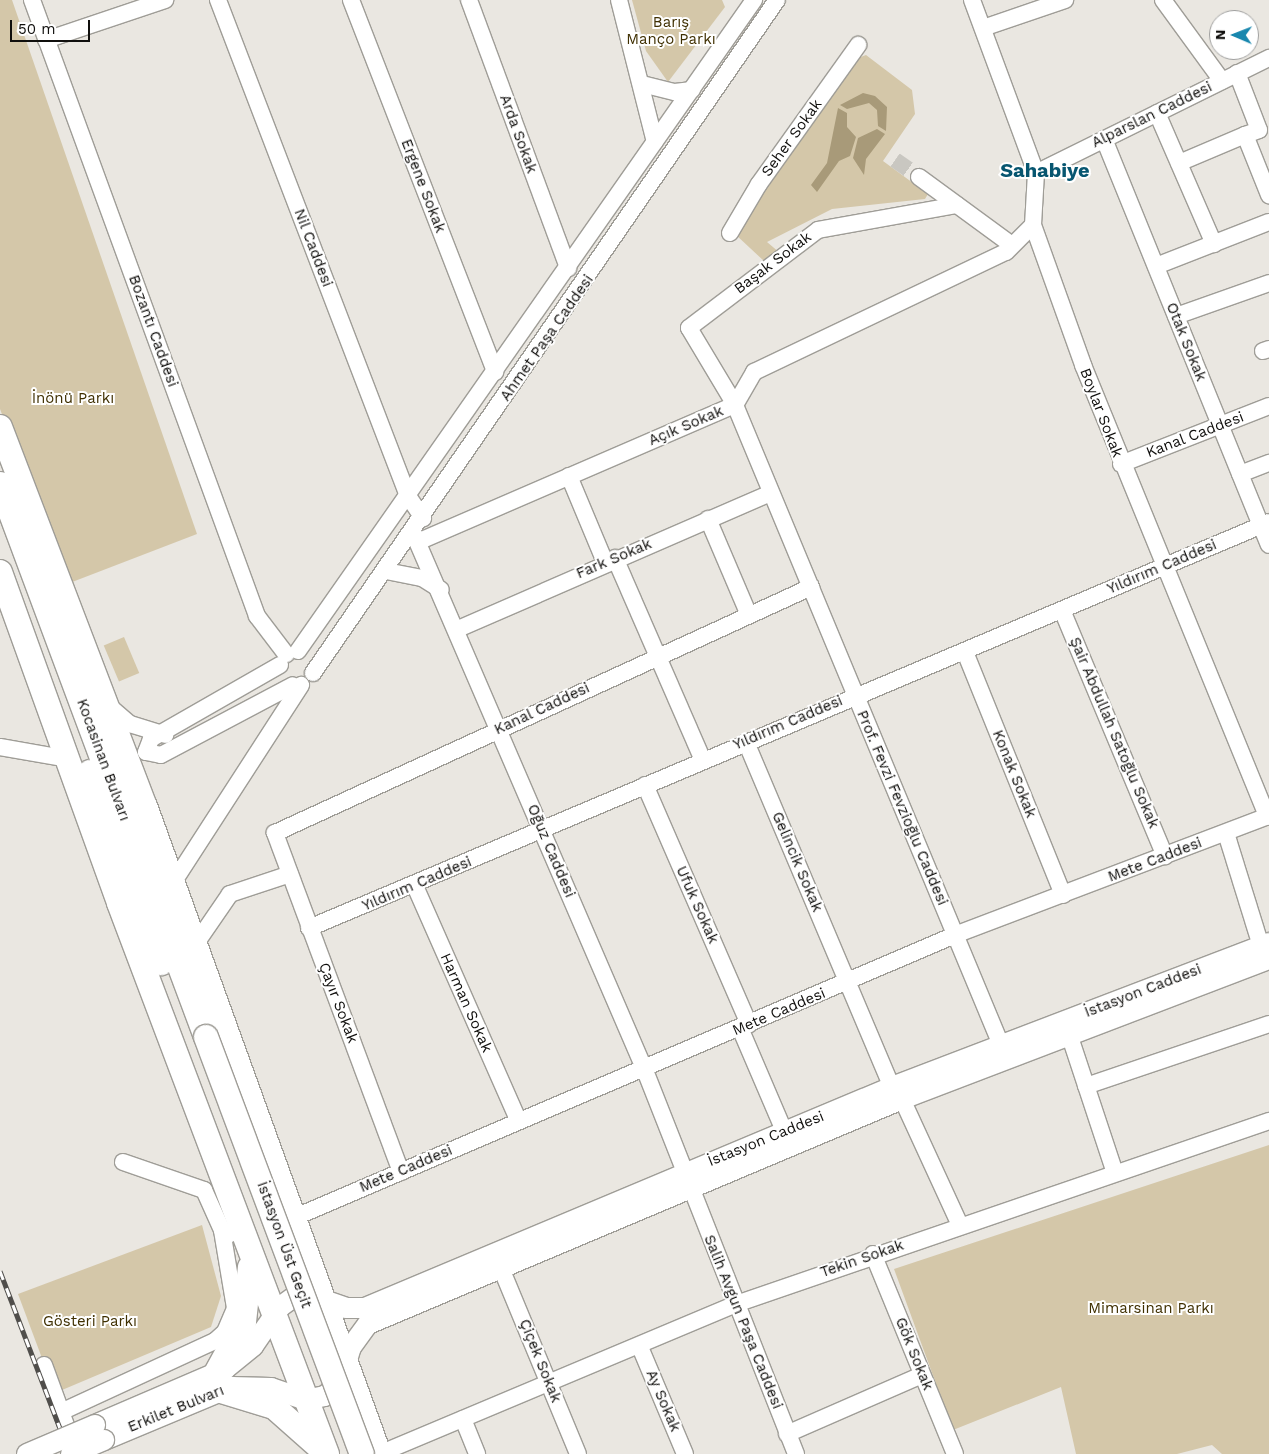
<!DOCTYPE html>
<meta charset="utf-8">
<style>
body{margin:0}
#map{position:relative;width:1269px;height:1454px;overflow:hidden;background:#eae7e1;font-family:"Work Sans",sans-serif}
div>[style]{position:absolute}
.green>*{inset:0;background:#d4c7a9;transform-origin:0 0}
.water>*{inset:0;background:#a89a79}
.minor-tunnel>*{height:16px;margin-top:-8px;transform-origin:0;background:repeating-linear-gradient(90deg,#c9c7c1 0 16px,transparent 0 24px)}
.roads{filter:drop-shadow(1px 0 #9f9d97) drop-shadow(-1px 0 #9f9d97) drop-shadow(0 1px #9f9d97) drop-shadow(0 -1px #9f9d97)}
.minor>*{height:16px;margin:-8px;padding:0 8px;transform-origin:8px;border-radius:8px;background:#fff}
.major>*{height:20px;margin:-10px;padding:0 10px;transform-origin:10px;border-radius:10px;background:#fff}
.highway>*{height:24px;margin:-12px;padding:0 12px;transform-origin:12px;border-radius:12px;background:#fff}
.rail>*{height:5px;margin-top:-2.5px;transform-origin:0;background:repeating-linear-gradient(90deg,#fff 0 9px,#504e4b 0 18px);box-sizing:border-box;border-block:1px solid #504e4b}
.bridges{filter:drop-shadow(1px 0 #9f9d97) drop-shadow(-1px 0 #9f9d97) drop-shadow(0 1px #9f9d97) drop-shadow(0 -1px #9f9d97)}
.major-bridge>*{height:20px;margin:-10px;padding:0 10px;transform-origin:10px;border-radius:10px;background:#fff}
.highway-bridge>*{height:24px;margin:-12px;padding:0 12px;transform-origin:12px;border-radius:12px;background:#fff}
span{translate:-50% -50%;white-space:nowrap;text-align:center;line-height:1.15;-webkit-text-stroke:4px #fff;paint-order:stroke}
.park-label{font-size:15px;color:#3f2f01}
.street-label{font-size:15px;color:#100f0d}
.district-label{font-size:20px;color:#075670;font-weight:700}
.north{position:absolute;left:1209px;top:10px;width:50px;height:50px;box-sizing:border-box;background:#fff;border:1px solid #9f9f9e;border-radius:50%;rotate:271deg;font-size:14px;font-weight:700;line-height:20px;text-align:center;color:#100f0d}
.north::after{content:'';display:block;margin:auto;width:18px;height:22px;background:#1887ae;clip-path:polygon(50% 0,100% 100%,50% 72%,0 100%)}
.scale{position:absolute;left:10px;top:20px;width:80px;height:22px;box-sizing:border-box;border:2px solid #100f0d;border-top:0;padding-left:6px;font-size:15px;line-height:18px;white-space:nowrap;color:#100f0d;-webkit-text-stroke:4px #fff;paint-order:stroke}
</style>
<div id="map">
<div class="green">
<div style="clip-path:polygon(0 0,12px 0,197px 534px,67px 584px,0 409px)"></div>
<div style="clip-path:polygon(632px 0,722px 0,725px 7px,668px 82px,646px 51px)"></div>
<div style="clip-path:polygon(866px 55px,912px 90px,915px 114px,883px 161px,928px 194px,925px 199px,832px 209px,767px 242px,780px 253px,765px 262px,735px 234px,853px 60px)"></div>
<div style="left:124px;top:637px;width:39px;height:22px;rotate:67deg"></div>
<div style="clip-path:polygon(1269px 1145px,1269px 1454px,1222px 1454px,1212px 1445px,1177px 1454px,1076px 1454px,1061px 1387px,953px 1430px,894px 1269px)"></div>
<div style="clip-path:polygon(202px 1225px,221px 1296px,211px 1327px,55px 1393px,18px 1294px)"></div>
</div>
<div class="water">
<div style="clip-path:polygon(863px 93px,875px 96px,887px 107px,886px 131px,878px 126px,877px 110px,869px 103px,847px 109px,840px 105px)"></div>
<div style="clip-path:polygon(838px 108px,847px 113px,847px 127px,856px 137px,850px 156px,839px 161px,817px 192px,811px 185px,827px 163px)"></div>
<div style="clip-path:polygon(877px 129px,885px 134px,866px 159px,864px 175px,853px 158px,858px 138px)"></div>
</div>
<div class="minor-tunnel">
<div style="left:895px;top:160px;width:29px;rotate:35deg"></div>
</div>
<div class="roads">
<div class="minor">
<div style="left:32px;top:0;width:656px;rotate:69.93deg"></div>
<div style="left:257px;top:616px;width:48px;rotate:52.7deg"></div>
<div style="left:218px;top:0;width:531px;rotate:69.04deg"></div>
<div style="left:408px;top:496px;width:27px;rotate:56deg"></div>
<div style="left:351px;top:0;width:399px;rotate:68.8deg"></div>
<div style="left:469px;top:0;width:286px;rotate:69.7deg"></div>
<div style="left:619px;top:0;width:146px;rotate:75.8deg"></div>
<div style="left:972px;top:0;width:184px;rotate:69.7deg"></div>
<div style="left:1036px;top:173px;width:52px;rotate:93.3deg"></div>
<div style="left:1033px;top:225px;width:149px;rotate:70.3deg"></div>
<div style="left:1083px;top:365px;width:488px;rotate:67.8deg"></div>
<div style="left:1163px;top:0;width:100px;rotate:53.9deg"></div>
<div style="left:983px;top:28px;width:87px;rotate:-18.9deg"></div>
<div style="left:46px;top:40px;width:126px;rotate:-18.6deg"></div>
<div style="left:1237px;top:73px;width:61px;rotate:68.9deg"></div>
<div style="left:1259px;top:130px;width:15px;rotate:160deg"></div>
<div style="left:1245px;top:135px;width:65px;rotate:68.2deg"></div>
<div style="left:642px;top:84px;width:34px;rotate:14deg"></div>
<div style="left:675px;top:92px;width:17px;rotate:-7deg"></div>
<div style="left:1157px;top:113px;width:143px;rotate:66.5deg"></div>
<div style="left:1104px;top:139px;width:438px;rotate:67.9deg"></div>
<div style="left:1179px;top:163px;width:72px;rotate:-23deg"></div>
<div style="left:1036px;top:173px;width:260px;rotate:-26.3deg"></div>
<div style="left:919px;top:177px;width:115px;rotate:36.2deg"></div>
<div style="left:957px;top:205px;width:141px;rotate:169.8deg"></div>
<div style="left:818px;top:230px;width:162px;rotate:142.8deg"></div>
<div style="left:689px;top:328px;width:90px;rotate:59.1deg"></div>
<div style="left:735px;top:405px;width:693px;rotate:67.43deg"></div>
<div style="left:730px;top:233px;width:57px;rotate:-59.4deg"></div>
<div style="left:759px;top:184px;width:171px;rotate:-54.5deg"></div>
<div style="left:1156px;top:266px;width:121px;rotate:-21.3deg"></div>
<div style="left:1176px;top:316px;width:99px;rotate:-19.5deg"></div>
<div style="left:1263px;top:351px;width:6px;rotate:-18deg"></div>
<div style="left:1121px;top:464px;width:159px;rotate:-21.4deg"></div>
<div style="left:1240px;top:474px;width:31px;rotate:-21deg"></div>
<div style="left:569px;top:476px;width:93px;rotate:67.3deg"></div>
<div style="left:708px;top:519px;width:104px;rotate:66.9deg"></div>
<div style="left:413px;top:532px;width:584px;rotate:66.69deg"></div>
<div style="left:644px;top:1068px;width:415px;rotate:68.5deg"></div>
<div style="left:420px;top:541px;width:343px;rotate:-23.4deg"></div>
<div style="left:735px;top:405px;width:38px;rotate:-60deg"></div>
<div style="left:754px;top:372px;width:279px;rotate:-25.5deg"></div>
<div style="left:1006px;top:252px;width:38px;rotate:-45deg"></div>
<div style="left:615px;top:558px;width:220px;rotate:66.5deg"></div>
<div style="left:386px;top:571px;width:37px;rotate:11deg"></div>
<div style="left:422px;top:578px;width:22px;rotate:32deg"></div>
<div style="left:1062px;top:610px;width:267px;rotate:67.3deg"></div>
<div style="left:458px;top:629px;width:341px;rotate:-23.5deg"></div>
<div style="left:298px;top:651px;width:795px;rotate:-54.99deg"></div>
<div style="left:965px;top:652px;width:262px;rotate:68deg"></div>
<div style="left:280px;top:665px;width:149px;rotate:150.2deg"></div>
<div style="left:151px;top:739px;width:14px;rotate:111deg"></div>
<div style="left:146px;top:752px;width:15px;rotate:11deg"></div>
<div style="left:161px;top:755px;width:149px;rotate:-27.9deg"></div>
<div style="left:313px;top:673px;width:817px;rotate:-55.42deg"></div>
<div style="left:109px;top:706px;width:28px;rotate:41deg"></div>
<div style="left:130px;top:724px;width:37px;rotate:17deg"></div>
<div style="left:746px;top:742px;width:375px;rotate:67.1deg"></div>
<div style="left:0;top:747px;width:69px;rotate:10deg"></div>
<div style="left:645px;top:785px;width:261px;rotate:66.5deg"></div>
<div style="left:1226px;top:833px;width:118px;rotate:72.8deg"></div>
<div style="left:173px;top:883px;width:236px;rotate:-57.1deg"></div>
<div style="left:415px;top:886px;width:256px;rotate:66.2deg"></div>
<div style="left:309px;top:928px;width:1042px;rotate:-22.92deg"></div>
<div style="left:195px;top:945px;width:62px;rotate:-55.5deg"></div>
<div style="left:230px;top:894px;width:63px;rotate:-18.4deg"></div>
<div style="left:740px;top:1028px;width:114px;rotate:66.8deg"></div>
<div style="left:1069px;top:1034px;width:146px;rotate:71.7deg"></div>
<div style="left:1086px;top:1086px;width:193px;rotate:-18.7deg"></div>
<div style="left:902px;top:1099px;width:139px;rotate:65.3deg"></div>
<div style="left:123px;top:1162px;width:86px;rotate:19.1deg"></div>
<div style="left:204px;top:1190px;width:44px;rotate:65.8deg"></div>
<div style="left:222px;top:1230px;width:9px;rotate:27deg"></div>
<div style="left:401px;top:1172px;width:362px;rotate:-110.4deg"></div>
<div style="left:275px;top:833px;width:590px;rotate:-24.65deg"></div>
<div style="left:293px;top:1218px;width:720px;rotate:-23.15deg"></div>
<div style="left:955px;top:935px;width:336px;rotate:-20.8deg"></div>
<div style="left:873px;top:1254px;width:216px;rotate:67.7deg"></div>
<div style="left:501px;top:1268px;width:201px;rotate:67.5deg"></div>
<div style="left:640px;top:1347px;width:116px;rotate:67.2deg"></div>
<div style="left:44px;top:1365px;width:87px;rotate:69.9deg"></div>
<div style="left:61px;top:1412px;width:170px;rotate:-24.8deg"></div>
<div style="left:215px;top:1341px;width:13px;rotate:-42deg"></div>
<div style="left:225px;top:1332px;width:26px;rotate:-67deg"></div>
<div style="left:235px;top:1308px;width:79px;rotate:-99.5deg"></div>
<div style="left:463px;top:1419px;width:38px;rotate:68deg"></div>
<div style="left:787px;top:1434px;width:147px;rotate:-23.6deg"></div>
<div style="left:379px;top:1454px;width:387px;rotate:-22.8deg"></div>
<div style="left:736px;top:1304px;width:564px;rotate:-18.95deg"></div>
</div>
<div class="major">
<div style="left:95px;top:1425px;width:142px;rotate:-23.3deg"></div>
<div style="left:225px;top:1369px;width:36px;rotate:-39deg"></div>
<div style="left:253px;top:1346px;width:47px;rotate:-55.3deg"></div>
<div style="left:280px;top:1307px;width:17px;rotate:-36deg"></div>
<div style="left:294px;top:1297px;width:15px;rotate:-8deg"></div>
<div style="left:309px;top:1295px;width:39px;rotate:19deg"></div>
<div style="left:346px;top:1308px;width:19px"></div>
<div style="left:365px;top:1308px;width:571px;rotate:-22.75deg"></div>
<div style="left:892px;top:1087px;width:404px;rotate:-20.9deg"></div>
<div style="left:104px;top:1440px;width:138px;rotate:-22.7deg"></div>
<div style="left:231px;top:1387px;width:40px;rotate:1.4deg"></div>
<div style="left:271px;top:1388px;width:37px;rotate:19deg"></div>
<div style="left:306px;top:1400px;width:19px;rotate:-12deg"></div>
<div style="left:325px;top:1396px;width:20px;rotate:-41deg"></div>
<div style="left:340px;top:1383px;width:38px;rotate:-73deg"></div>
<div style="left:351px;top:1347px;width:29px;rotate:-54deg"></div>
<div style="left:368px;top:1324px;width:579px;rotate:-22.85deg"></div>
<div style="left:902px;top:1099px;width:393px;rotate:-20.9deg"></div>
</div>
<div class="highway">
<div style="left:0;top:427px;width:406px;rotate:69.1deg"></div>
<div style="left:145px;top:806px;width:689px;rotate:70.14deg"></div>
<div style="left:0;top:484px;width:590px;rotate:69.57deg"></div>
<div style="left:0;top:572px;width:352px;rotate:70.2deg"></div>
<div style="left:119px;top:903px;width:589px;rotate:69.32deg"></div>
<div style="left:90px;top:772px;width:204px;rotate:69.6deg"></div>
<div style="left:215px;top:1375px;width:60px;rotate:-61.3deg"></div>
<div style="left:244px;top:1322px;width:55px;rotate:-83.8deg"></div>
<div style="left:218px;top:1390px;width:59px;rotate:16.9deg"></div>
<div style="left:274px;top:1407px;width:60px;rotate:41.6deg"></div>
</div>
</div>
<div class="rail">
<div style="left:0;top:1271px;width:196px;rotate:69.1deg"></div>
</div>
<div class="bridges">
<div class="major-bridge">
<div style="left:27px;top:1454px;width:74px;rotate:-23.1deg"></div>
<div style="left:71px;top:1454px;width:36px;rotate:-23deg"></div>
</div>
<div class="highway-bridge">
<div style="left:206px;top:1037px;width:445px;rotate:69.5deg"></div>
</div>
</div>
<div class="park-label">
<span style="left:671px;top:31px">Barış<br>Manço Parkı</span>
<span style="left:73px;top:399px">İnönü Parkı</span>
<span style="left:1151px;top:1309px">Mimarsinan Parkı</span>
<span style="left:90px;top:1322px">Gösteri Parkı</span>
</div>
<div class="street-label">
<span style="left:1152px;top:115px;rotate:-26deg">Alparslan Caddesi</span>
<span style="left:518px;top:134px;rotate:70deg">Arda Sokak</span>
<span style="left:792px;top:138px;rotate:-54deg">Seher Sokak</span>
<span style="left:423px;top:186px;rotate:69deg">Ergene Sokak</span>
<span style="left:313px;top:248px;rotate:69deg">Nil Caddesi</span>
<span style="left:773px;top:263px;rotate:-37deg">Başak Sokak</span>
<span style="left:153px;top:331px;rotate:70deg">Bozantı Caddesi</span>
<span style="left:547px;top:338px;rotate:-55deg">Ahmet Paşa Caddesi</span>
<span style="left:1186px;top:342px;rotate:68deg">Otak Sokak</span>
<span style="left:1101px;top:413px;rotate:69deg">Boylar Sokak</span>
<span style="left:686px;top:426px;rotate:-23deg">Açık Sokak</span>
<span style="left:1195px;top:435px;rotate:-21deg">Kanal Caddesi</span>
<span style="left:614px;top:559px;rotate:-23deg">Fark Sokak</span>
<span style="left:1162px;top:567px;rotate:-23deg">Yıldırım Caddesi</span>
<span style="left:542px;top:709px;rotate:-25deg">Kanal Caddesi</span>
<span style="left:788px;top:723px;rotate:-23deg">Yıldırım Caddesi</span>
<span style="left:1114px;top:733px;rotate:67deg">Şair Abdullah Satoğlu Sokak</span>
<span style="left:103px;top:760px;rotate:70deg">Kocasinan Bulvarı</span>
<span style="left:1014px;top:774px;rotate:68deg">Konak Sokak</span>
<span style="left:902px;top:808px;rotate:67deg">Prof. Fevzi Fevzioğlu Caddesi</span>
<span style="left:551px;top:851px;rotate:67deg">Oğuz Caddesi</span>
<span style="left:1155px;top:860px;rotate:-21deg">Mete Caddesi</span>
<span style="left:797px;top:862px;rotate:67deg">Gelincik Sokak</span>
<span style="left:417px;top:884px;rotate:-23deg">Yıldırım Caddesi</span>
<span style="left:697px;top:905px;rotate:66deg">Ufuk Sokak</span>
<span style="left:1143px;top:991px;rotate:-21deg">İstasyon Caddesi</span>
<span style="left:338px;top:1003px;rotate:69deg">Çayır Sokak</span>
<span style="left:466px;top:1003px;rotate:66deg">Harman Sokak</span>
<span style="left:779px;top:1012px;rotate:-23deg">Mete Caddesi</span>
<span style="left:766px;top:1139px;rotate:-22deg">İstasyon Caddesi</span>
<span style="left:406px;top:1169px;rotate:-23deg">Mete Caddesi</span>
<span style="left:284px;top:1245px;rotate:70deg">İstasyon Üst Geçit</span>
<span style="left:862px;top:1259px;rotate:-19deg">Tekin Sokak</span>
<span style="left:743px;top:1322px;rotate:68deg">Salih Avgun Paşa Caddesi</span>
<span style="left:914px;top:1354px;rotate:68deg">Gök Sokak</span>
<span style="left:540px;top:1361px;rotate:68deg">Çiçek Sokak</span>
<span style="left:663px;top:1401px;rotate:67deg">Ay Sokak</span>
<span style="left:176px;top:1409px;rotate:-22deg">Erkilet Bulvarı</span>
</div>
<div class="district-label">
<span style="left:1045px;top:170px">Sahabiye</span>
</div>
<div class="north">N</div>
<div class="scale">50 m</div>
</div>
